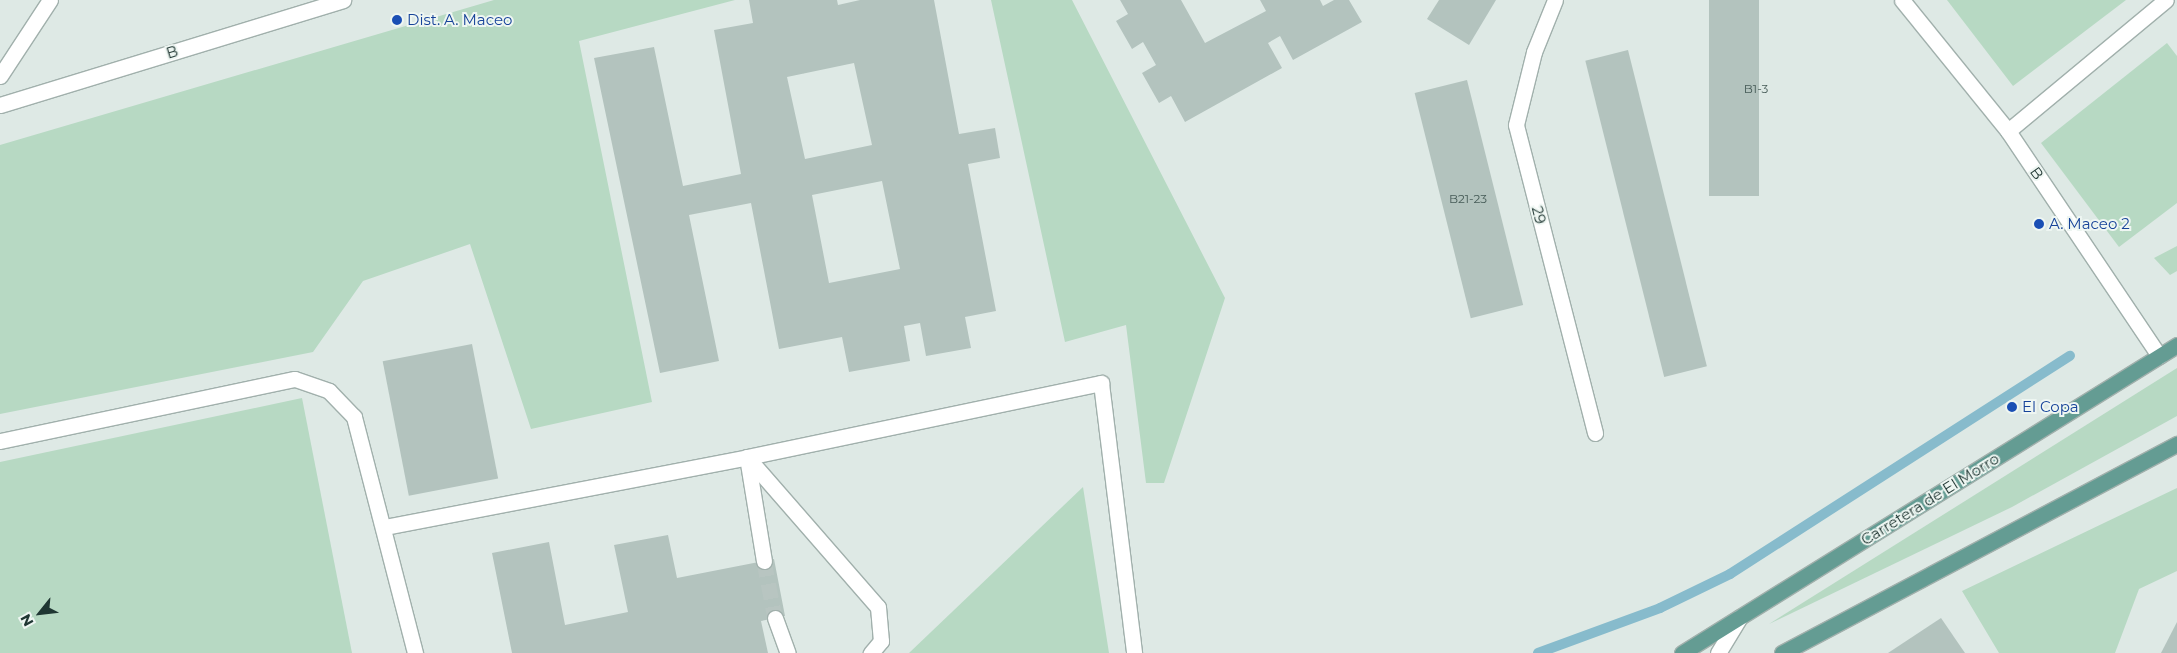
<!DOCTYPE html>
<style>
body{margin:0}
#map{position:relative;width:2177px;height:653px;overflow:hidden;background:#dee9e5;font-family:Montserrat,sans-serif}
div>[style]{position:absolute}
.green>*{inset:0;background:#b7d9c3}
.stream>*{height:10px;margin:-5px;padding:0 5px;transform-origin:5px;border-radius:5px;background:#87bbcc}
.building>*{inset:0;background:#b3c3be;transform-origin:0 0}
.minor-tunnel>*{height:15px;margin-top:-7.5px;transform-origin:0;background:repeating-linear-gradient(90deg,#b8c5c1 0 15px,transparent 0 23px)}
.roads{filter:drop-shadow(1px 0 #a1b0ac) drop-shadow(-1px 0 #a1b0ac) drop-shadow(0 1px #a1b0ac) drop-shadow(0 -1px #a1b0ac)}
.minor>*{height:15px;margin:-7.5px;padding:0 7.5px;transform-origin:7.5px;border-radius:7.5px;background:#fff}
.major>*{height:15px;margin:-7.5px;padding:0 7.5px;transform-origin:7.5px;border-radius:7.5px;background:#649c93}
.dots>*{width:14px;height:14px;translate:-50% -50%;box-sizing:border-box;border:2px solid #eef6f2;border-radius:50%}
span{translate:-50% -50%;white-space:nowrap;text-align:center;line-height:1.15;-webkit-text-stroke:4px #eef6f2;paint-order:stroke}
.number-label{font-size:12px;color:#455a56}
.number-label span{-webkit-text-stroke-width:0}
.transit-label{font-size:15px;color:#164399}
.left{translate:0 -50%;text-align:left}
.street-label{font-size:15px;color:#203733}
.north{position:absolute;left:15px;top:588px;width:50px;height:50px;-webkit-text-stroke:4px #eef6f2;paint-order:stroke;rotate:241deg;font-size:14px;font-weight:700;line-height:20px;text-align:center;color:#203733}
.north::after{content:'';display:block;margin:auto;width:18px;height:22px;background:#203733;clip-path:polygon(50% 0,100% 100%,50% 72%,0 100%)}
</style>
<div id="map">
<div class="green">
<div style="clip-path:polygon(494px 0,735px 0,579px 41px,652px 402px,531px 429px,470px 244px,363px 281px,313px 352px,0 414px,0 145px)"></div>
<div style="clip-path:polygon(991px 0,1072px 0,1225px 298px,1164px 483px,1146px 483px,1126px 325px,1065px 342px)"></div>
<div style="clip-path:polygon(1947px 0,2126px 0,2013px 86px)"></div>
<div style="clip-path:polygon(2167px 43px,2177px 56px,2177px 203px,2119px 247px,2041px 143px)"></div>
<div style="clip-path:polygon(2177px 246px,2177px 271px,2170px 275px,2154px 258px)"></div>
<div style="clip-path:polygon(2177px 368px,2177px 416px,2012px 507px,1769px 624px)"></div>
<div style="clip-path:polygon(302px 398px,352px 653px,0 653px,0 462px)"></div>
<div style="clip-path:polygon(1083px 487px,1109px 653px,909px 653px)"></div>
<div style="clip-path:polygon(2177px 488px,2177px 571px,2139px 589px,2115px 653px,1999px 653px,1962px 591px)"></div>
</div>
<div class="stream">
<div style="left:1538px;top:653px;width:130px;rotate:-20.2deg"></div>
<div style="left:1660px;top:608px;width:78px;rotate:-25.9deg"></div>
<div style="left:1730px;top:574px;width:404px;rotate:-32.7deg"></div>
</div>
<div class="building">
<div style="clip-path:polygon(evenodd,749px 0,837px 0,838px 5px,860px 0,934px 0,959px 134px,995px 128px,1000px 158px,968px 164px,996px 311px,965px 317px,971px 348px,926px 356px,920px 323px,904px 326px,910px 361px,849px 372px,842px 337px,779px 349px,751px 203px,689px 215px,719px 361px,660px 373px,594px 58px,654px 47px,683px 186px,741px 174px,714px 30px,753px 23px,749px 0,854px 63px,872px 145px,805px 159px,787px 77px,854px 63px,749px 0,882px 181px,900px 269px,829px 283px,812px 195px,882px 181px)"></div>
<div style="clip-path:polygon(1120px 0,1181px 0,1205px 43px,1266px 11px,1260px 0,1320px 0,1323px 6px,1334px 0,1349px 0,1362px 22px,1293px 60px,1280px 36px,1268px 43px,1282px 68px,1185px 122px,1171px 96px,1159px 103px,1142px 73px,1156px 65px,1143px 42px,1132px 49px,1116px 21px,1128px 14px)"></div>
<div style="clip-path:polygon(1439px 0,1496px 0,1469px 45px,1427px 19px)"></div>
<div style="left:1709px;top:0;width:50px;height:196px"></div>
<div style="left:1628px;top:50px;width:326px;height:44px;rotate:76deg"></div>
<div style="left:1467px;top:80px;width:232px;height:54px;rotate:76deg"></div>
<div style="left:472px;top:344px;width:137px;height:91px;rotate:79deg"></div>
<div style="clip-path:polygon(668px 535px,677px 578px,774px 559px,785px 616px,761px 621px,768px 653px,512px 653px,492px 553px,549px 542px,565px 625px,628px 612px,614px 545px)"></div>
<div style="clip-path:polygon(1941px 618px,1965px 653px,1888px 653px)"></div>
<div style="clip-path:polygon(2177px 622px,2177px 653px,2161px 653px)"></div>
</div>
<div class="minor-tunnel">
<div style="left:764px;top:561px;width:58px;rotate:79.1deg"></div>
</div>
<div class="roads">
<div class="minor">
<div style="left:1555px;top:0;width:56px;rotate:112deg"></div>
<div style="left:1534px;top:52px;width:75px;rotate:103.9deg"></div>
<div style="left:1516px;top:125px;width:318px;rotate:75.6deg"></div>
<div style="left:1902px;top:0;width:169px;rotate:51deg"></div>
<div style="left:2008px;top:131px;width:271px;rotate:56.1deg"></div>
<div style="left:0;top:76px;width:91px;rotate:-56.7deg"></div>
<div style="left:0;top:105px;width:359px;rotate:-17deg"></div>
<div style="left:2008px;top:131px;width:205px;rotate:-39.7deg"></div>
<div style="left:0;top:441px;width:301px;rotate:-11.9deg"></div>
<div style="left:295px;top:379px;width:36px;rotate:19deg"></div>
<div style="left:329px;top:391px;width:36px;rotate:46deg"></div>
<div style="left:354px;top:417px;width:244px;rotate:75.5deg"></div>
<div style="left:385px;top:527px;width:369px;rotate:-10.9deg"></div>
<div style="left:747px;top:457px;width:362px;rotate:-11.8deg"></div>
<div style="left:1101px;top:383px;width:272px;rotate:83deg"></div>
<div style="left:764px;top:561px;width:105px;rotate:-99.3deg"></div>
<div style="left:747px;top:457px;width:199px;rotate:48.9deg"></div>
<div style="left:878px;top:607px;width:34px;rotate:85deg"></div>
<div style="left:881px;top:641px;width:16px;rotate:130deg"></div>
<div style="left:775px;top:618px;width:37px;rotate:70deg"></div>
<div style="left:1718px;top:653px;width:42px;rotate:-58.6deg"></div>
</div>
<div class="major">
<div style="left:1682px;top:653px;width:583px;rotate:-31.89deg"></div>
<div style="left:1782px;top:653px;width:447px;rotate:-27.9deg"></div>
</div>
</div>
<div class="dots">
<div style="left:397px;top:20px;background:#1a4fb4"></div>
<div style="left:2039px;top:224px;background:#1a4fb4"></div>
<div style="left:2012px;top:407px;background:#1a4fb4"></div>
</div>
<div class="number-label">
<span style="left:1756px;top:89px">B1-3</span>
<span style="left:1468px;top:199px">B21-23</span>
</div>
<div class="transit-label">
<span class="left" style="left:407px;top:20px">Dist. A. Maceo</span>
<span class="left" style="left:2049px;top:224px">A. Maceo 2</span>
<span class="left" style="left:2022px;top:407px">El Copa</span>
</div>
<div class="street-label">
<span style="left:172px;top:52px;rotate:-17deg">B</span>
<span style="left:2037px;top:173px;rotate:55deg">B</span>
<span style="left:1539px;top:215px;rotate:76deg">29</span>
<span style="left:1930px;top:499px;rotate:-32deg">Carretera de El Morro</span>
</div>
<div class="north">N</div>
</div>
